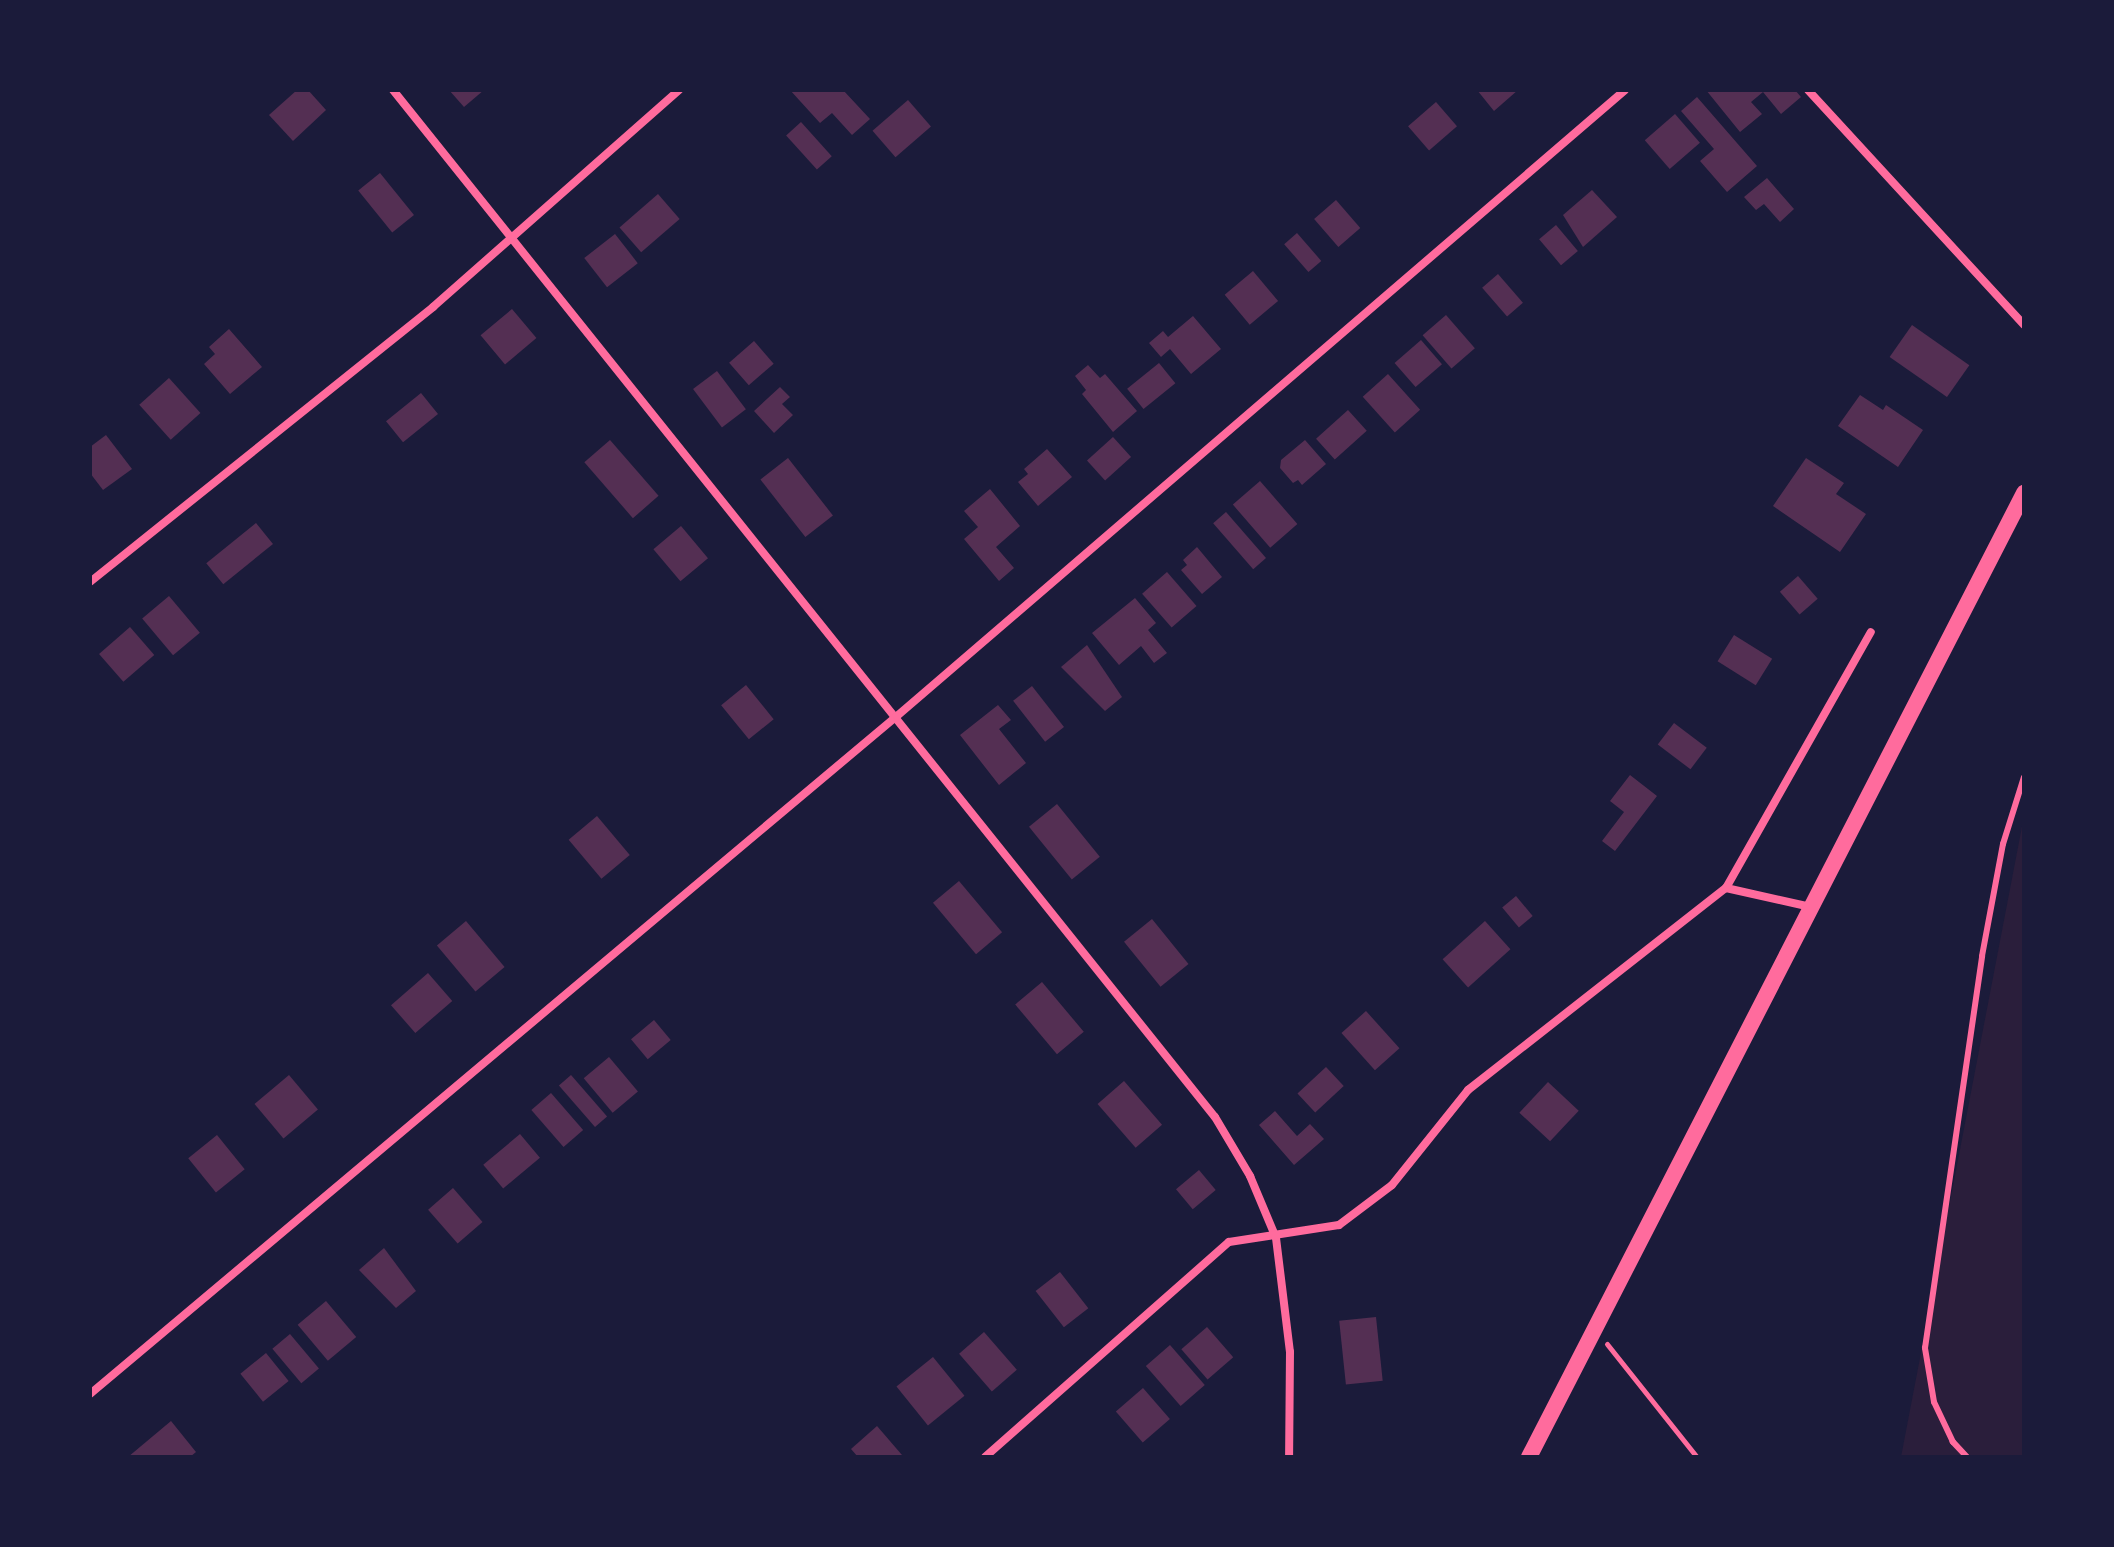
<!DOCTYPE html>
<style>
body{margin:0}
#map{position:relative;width:2114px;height:1547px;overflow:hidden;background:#1b1b3a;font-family:"Source Sans 3",sans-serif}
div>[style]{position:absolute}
.green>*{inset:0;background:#2a1e3b}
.building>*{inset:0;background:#542f53;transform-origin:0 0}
.path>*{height:5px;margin:-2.5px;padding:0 2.5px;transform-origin:2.5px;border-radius:2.5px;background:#ff6b9d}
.service>*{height:6px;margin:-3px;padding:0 3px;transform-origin:3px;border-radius:3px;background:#ff6b9d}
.minor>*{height:8px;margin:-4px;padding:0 4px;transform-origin:4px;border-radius:4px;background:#ff6b9d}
.secondary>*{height:16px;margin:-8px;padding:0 8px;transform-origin:8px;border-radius:8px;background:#ff6b9d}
span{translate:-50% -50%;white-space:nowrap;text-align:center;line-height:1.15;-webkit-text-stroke:6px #1b1b3a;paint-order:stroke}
.frame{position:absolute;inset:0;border:92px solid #1b1b3a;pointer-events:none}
</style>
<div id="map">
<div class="green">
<div style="clip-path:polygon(2024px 816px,2024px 1457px,1901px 1457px)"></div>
</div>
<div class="building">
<div style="clip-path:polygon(297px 90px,308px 90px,326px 110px,293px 141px,269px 115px)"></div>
<div style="clip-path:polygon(449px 90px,484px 90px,464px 107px)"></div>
<div style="clip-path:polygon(790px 90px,843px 90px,870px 119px,852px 135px,832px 113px,820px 123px)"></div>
<div style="clip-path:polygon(1477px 90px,1518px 90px,1494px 111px)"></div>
<div style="clip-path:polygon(1706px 90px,1795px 90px,1801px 97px,1781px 114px,1763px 92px,1751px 102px,1762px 114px,1740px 132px)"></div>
<div style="clip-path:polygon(1697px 97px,1757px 166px,1727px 192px,1700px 161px,1714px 149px,1681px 111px)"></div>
<div style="left:908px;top:100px;width:35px;height:47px;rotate:49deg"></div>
<div style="left:1436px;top:102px;width:32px;height:37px;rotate:49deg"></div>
<div style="left:1675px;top:114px;width:38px;height:40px;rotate:49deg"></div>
<div style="left:801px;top:122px;width:46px;height:20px;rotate:48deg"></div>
<div style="left:380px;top:173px;width:54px;height:28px;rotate:51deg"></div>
<div style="clip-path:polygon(1767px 178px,1794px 209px,1780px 222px,1764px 204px,1756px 210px,1744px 197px)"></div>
<div style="clip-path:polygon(1592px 190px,1617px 217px,1583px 247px,1563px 215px)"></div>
<div style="left:658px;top:194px;width:33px;height:51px;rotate:49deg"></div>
<div style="left:1336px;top:200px;width:37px;height:29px;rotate:49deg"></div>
<div style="left:1556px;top:225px;width:34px;height:22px;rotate:50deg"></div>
<div style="left:1297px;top:233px;width:37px;height:17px;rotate:49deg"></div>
<div style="left:615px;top:234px;width:37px;height:39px;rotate:52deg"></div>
<div style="left:1253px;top:271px;width:39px;height:37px;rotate:50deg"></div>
<div style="left:1498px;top:274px;width:38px;height:21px;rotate:49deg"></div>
<div style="left:512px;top:309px;width:38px;height:41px;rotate:50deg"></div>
<div style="left:1446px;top:315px;width:44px;height:31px;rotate:49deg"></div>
<div style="clip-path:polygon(1193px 316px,1221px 349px,1191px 374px,1170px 349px,1161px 357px,1149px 343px,1163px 331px,1168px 337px)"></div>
<div style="left:1912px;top:325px;width:70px;height:39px;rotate:35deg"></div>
<div style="clip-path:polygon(229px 329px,262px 367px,230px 394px,204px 364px,215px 354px,209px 347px)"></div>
<div style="left:1421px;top:340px;width:32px;height:35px;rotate:49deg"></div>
<div style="left:754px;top:341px;width:30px;height:33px;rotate:49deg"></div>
<div style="left:1159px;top:363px;width:26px;height:41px;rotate:51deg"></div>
<div style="clip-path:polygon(1088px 365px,1100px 378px,1105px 374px,1137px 411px,1113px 432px,1082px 394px,1086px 390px,1075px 376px)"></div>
<div style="left:717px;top:371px;width:48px;height:30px;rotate:53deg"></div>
<div style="left:1388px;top:374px;width:48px;height:34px;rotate:48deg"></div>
<div style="left:169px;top:378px;width:47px;height:40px;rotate:48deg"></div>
<div style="clip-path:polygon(780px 387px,790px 397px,782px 404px,793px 415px,774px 433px,754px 411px)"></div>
<div style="left:421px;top:393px;width:27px;height:45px;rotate:51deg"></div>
<div style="clip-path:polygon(1860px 395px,1883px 410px,1886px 405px,1923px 430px,1898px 467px,1838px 426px)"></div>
<div style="left:1348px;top:410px;width:28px;height:43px;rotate:48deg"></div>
<div style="clip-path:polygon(106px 435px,132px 469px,103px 490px,90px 473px,90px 447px)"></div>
<div style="left:1113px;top:437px;width:27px;height:35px;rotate:48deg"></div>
<div style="left:610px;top:440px;width:74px;height:34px;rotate:49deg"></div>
<div style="clip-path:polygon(1305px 440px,1326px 464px,1302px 485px,1298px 480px,1293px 483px,1280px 468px,1281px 460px)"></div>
<div style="clip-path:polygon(1047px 449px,1072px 477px,1038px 506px,1018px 482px,1028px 474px,1024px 469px)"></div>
<div style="left:788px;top:458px;width:73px;height:35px;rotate:52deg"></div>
<div style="clip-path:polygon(1806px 458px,1844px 483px,1836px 494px,1866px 514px,1840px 552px,1773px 506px)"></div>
<div style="left:1260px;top:481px;width:57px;height:36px;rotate:49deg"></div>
<div style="clip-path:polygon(990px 489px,1020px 526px,996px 547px,1014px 568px,999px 581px,964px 539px,978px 527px,964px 511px)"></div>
<div style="left:1226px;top:512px;width:61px;height:17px;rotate:49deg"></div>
<div style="left:256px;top:523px;width:27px;height:64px;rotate:51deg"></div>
<div style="left:681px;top:526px;width:42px;height:36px;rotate:50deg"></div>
<div style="clip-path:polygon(1197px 547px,1222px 577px,1202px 594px,1181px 570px,1187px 565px,1183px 560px)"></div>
<div style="left:1167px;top:572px;width:45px;height:33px;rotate:49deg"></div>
<div style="left:1798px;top:576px;width:30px;height:24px;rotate:49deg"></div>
<div style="left:169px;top:596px;width:48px;height:35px;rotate:50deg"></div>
<div style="clip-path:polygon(1135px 598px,1156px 623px,1148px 630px,1167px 653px,1154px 663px,1141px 646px,1119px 665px,1092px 633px)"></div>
<div style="left:130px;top:627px;width:37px;height:41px;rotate:49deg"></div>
<div style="left:1734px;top:635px;width:45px;height:31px;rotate:32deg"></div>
<div style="clip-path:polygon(1087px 645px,1122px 697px,1105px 711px,1061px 667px)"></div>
<div style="left:746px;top:685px;width:44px;height:32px;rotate:51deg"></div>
<div style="left:1032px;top:686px;width:52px;height:24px;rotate:52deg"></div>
<div style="clip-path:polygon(998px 705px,1011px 720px,999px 729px,1026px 763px,999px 785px,960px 735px)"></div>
<div style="left:1674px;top:723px;width:41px;height:27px;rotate:37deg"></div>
<div style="clip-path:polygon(1630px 775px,1657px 796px,1615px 851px,1602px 841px,1624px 812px,1610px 801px)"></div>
<div style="left:1057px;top:804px;width:68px;height:36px;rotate:51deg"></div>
<div style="left:597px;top:816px;width:51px;height:37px;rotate:50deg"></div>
<div style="left:959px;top:881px;width:67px;height:34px;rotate:50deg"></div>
<div style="left:1516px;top:896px;width:26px;height:18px;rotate:50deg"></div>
<div style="left:1152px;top:919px;width:58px;height:36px;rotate:51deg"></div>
<div style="left:466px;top:921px;width:60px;height:38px;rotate:50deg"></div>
<div style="left:1485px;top:921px;width:38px;height:57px;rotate:48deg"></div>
<div style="left:428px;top:973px;width:37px;height:49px;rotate:49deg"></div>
<div style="left:1042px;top:982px;width:65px;height:35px;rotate:50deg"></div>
<div style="left:1366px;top:1011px;width:50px;height:33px;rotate:48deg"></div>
<div style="left:654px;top:1020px;width:26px;height:30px;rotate:50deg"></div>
<div style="left:609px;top:1057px;width:45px;height:33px;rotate:50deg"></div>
<div style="left:1326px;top:1067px;width:26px;height:39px;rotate:47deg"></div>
<div style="left:289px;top:1075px;width:45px;height:45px;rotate:50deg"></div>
<div style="left:571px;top:1075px;width:55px;height:16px;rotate:49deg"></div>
<div style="left:1124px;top:1081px;width:58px;height:35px;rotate:49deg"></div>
<div style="left:1548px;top:1082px;width:42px;height:42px;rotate:43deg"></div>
<div style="left:551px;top:1093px;width:49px;height:26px;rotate:49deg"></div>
<div style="clip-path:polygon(1275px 1111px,1297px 1136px,1310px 1124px,1324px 1139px,1294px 1165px,1259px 1125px)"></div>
<div style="left:520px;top:1134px;width:31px;height:48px;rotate:50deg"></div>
<div style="left:217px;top:1135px;width:44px;height:37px;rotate:51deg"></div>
<div style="left:1199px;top:1170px;width:26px;height:30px;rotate:50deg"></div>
<div style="left:453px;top:1188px;width:45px;height:33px;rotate:49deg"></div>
<div style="clip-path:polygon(384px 1248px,416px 1291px,396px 1308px,359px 1270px)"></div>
<div style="left:1060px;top:1272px;width:46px;height:31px;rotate:52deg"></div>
<div style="left:326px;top:1301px;width:47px;height:37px;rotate:50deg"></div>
<div style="left:1376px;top:1317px;width:64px;height:37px;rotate:84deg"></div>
<div style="left:1207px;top:1327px;width:40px;height:34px;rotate:49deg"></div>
<div style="left:984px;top:1332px;width:50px;height:33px;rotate:49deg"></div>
<div style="left:290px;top:1334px;width:45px;height:23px;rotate:50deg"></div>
<div style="left:1170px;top:1345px;width:53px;height:32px;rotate:49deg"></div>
<div style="left:266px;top:1353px;width:36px;height:33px;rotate:51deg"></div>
<div style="left:933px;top:1357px;width:50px;height:47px;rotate:51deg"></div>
<div style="left:1143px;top:1388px;width:41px;height:36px;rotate:49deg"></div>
<div style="clip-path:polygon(171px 1421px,196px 1452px,190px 1457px,128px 1457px)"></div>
<div style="clip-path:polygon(877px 1426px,902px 1455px,899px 1457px,858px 1457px,851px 1449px)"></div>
</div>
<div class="path">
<div style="left:1607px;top:1344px;width:144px;rotate:51.5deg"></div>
</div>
<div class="service">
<div style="left:1967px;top:1457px;width:21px;rotate:-133deg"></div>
<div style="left:1953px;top:1442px;width:44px;rotate:-115.4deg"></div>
<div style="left:1934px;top:1402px;width:55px;rotate:-99.5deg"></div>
<div style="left:1925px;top:1348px;width:396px;rotate:-81.7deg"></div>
<div style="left:1982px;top:956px;width:114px;rotate:-79.4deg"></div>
<div style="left:2003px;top:844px;width:70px;rotate:-72.6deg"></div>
</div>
<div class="minor">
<div style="left:393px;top:90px;width:1315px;rotate:51.33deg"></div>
<div style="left:1215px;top:1117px;width:69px;rotate:59.3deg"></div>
<div style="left:1250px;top:1176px;width:67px;rotate:67.2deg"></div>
<div style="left:1276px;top:1238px;width:115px;rotate:83deg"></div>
<div style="left:1290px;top:1352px;width:105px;rotate:90.5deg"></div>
<div style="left:1808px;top:90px;width:319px;rotate:47.4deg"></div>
<div style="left:90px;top:582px;width:440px;rotate:-38.7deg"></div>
<div style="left:433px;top:307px;width:328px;rotate:-41.4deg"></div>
<div style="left:1726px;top:888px;width:87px;rotate:12.6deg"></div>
<div style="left:90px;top:1394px;width:1054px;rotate:-40.04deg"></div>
<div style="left:897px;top:716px;width:960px;rotate:-40.69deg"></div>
<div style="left:985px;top:1457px;width:325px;rotate:-41.4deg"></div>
<div style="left:1229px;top:1242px;width:111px;rotate:-8.8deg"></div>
<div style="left:1339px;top:1225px;width:66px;rotate:-37deg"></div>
<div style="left:1392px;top:1185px;width:122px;rotate:-51.3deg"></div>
<div style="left:1468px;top:1090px;width:328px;rotate:-38.1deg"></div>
<div style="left:1726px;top:888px;width:294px;rotate:-60.5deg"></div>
</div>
<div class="secondary">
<div style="left:1529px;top:1457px;width:1084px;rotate:-62.82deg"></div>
</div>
<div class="frame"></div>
</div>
